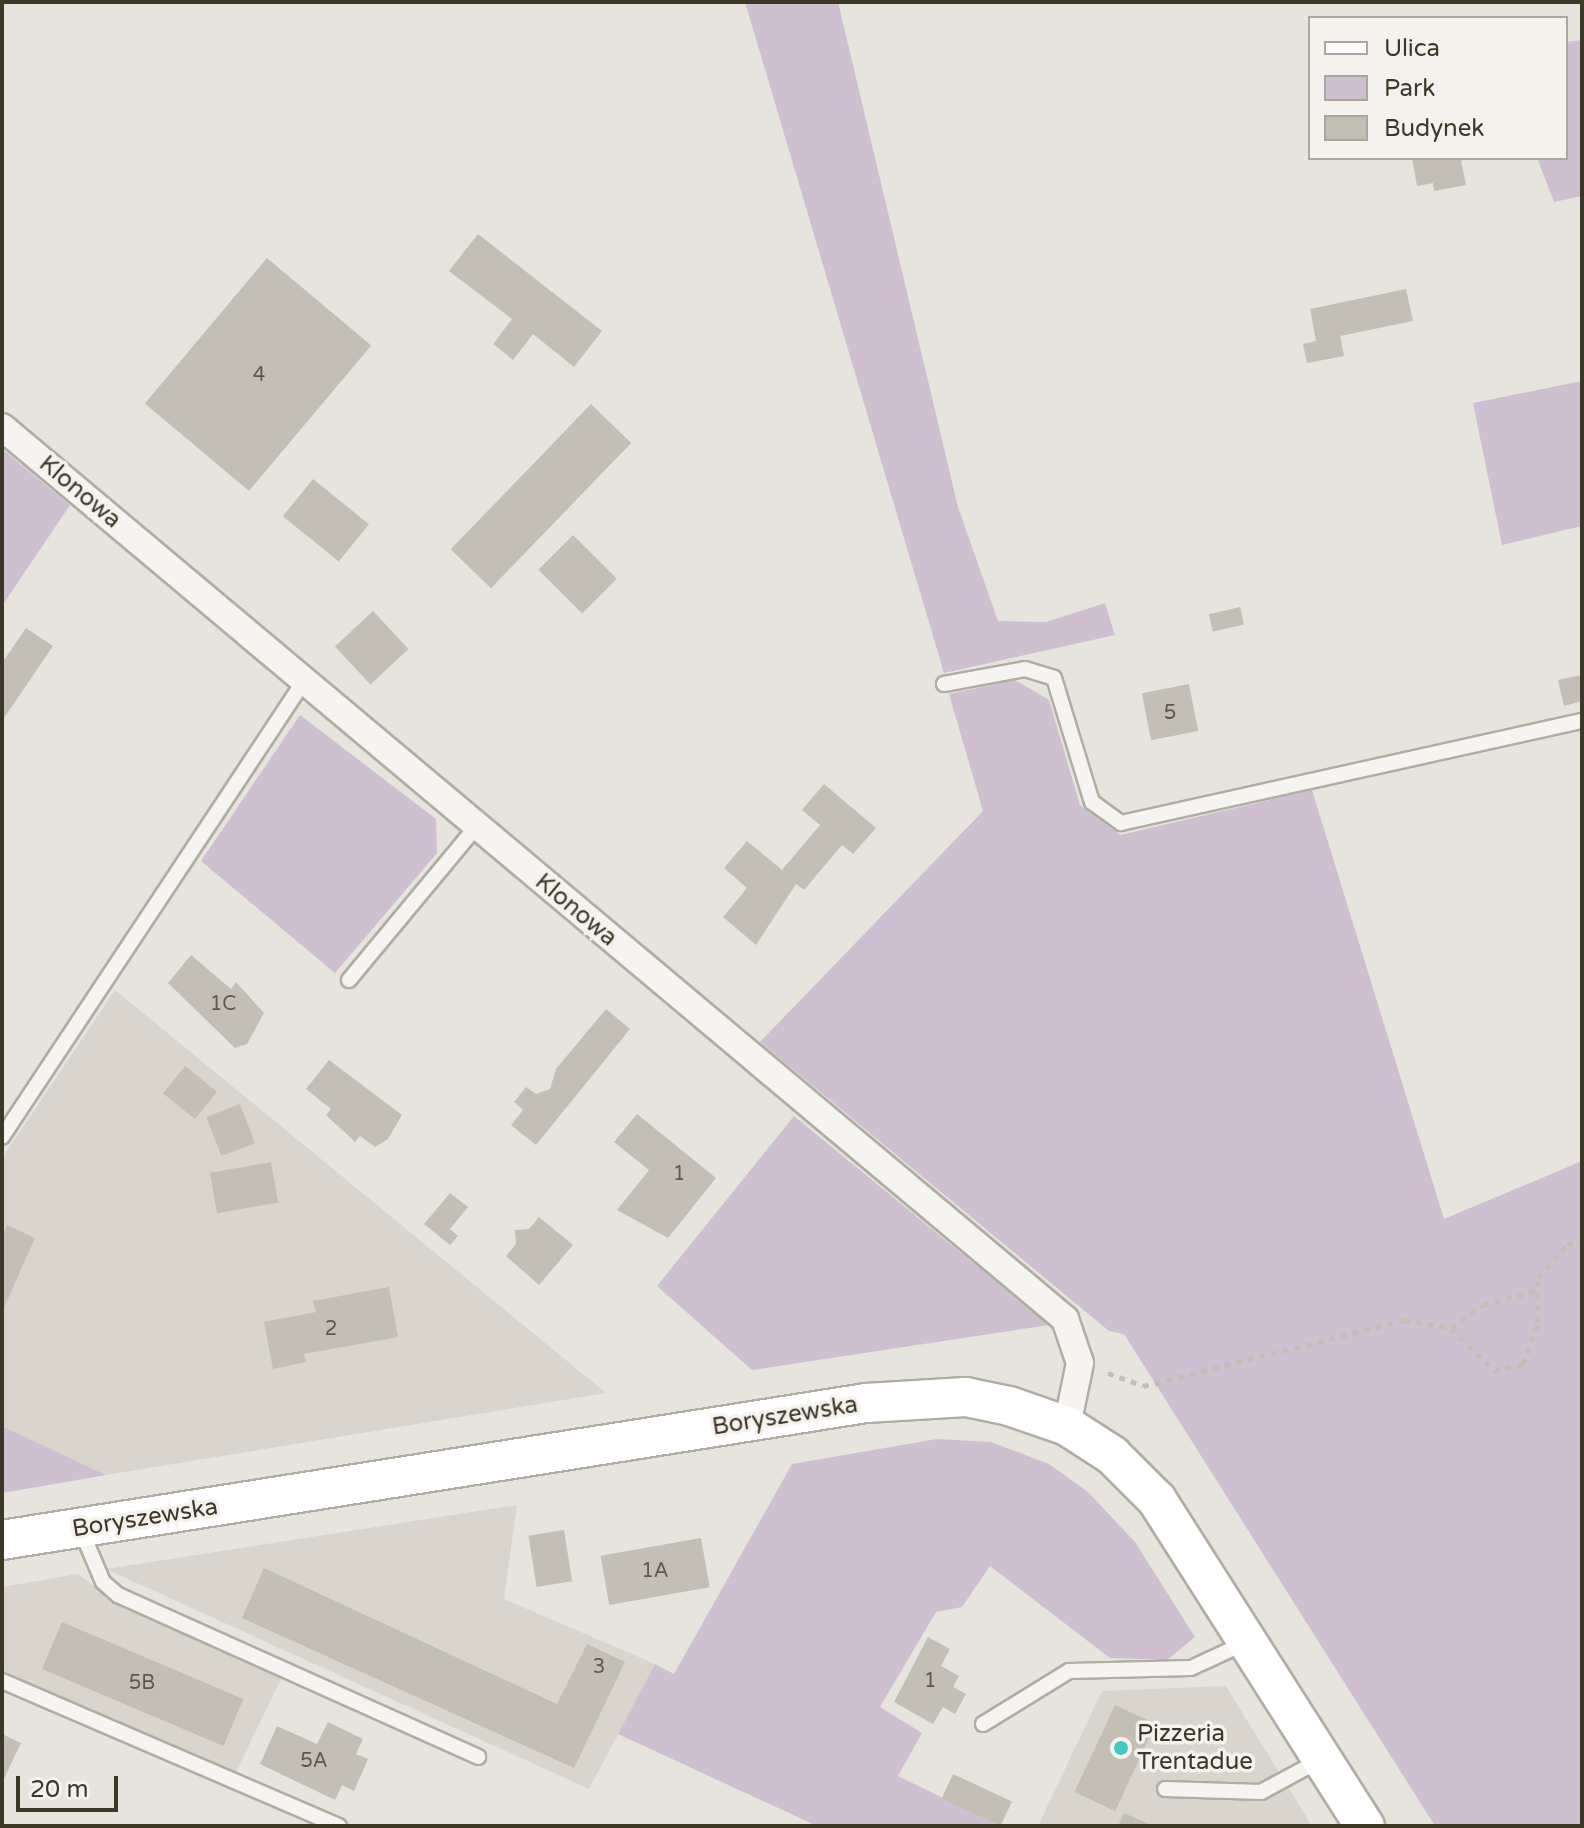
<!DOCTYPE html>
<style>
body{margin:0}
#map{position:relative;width:1584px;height:1828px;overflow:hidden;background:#e7e4de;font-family:"Varela Round",sans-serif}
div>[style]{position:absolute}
.built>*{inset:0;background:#d9d4cc}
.green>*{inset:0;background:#cebfd1}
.building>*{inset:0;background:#c3bfb5;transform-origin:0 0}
.path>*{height:5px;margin-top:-2.5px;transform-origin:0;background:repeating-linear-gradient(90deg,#c1bfb8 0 6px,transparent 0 12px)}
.roads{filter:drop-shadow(2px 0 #b1ada3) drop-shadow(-2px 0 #b1ada3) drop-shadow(0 2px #b1ada3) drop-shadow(0 -2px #b1ada3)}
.lane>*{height:14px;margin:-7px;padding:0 7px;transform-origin:7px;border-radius:7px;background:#f5f4f0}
.street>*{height:26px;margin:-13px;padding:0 13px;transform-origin:13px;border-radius:13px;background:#f5f4f0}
.secondary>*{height:38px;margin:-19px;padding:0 19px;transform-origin:19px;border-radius:19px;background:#fff}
.dots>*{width:22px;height:22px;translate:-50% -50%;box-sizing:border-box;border:4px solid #f5f2ed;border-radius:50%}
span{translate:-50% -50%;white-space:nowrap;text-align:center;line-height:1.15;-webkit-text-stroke:7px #f5f2ed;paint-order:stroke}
.number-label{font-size:20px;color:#5e594a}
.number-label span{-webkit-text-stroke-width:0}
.street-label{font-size:24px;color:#3d3727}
.poi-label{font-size:24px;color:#3d3727}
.left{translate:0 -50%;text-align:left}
.frame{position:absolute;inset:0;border:4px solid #3d3727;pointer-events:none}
.legend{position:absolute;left:1308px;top:16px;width:260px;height:144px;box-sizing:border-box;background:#f5f2ed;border:2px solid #aba79e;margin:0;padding:10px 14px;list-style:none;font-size:24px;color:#3d3727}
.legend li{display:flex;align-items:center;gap:16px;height:40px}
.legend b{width:40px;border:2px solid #aba79e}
.scale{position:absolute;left:16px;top:1776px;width:102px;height:36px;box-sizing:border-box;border:4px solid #3d3727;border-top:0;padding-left:10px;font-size:24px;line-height:28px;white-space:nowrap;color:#3d3727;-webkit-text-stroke:6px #f5f2ed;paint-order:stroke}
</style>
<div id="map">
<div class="built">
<div style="clip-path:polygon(115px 990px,606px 1393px,106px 1475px,2px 1426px,2px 1158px)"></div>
<div style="clip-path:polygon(517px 1505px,504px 1599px,655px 1664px,589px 1789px,106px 1569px)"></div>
<div style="clip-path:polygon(78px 1574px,118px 1604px,281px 1679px,234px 1776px,2px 1670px,2px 1587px)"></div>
<div style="clip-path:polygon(1226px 1686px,1312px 1826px,1038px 1826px,1102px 1691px)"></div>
</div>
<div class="green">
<div style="clip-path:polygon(745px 2px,838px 2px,958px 507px,998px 621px,1046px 622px,1105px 603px,1115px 635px,944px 673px)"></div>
<div style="clip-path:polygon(1582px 40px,1582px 196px,1554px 202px,1537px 158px,1566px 158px,1566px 42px)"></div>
<div style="clip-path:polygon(1582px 381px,1582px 526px,1502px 545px,1473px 403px)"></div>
<div style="clip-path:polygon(2px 449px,70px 505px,2px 606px)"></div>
<div style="clip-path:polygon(1015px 680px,1049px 700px,1080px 805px,1120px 835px,1312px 790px,1444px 1219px,1582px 1161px,1582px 1826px,1435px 1826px,1124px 1334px,1109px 1331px,760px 1042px,983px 811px,949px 694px)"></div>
<div style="clip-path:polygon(300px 715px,436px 819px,437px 853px,335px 973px,201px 861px)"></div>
<div style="clip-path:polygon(794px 1116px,1049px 1325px,752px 1370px,657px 1286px)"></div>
<div style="clip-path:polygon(2px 1426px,106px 1475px,2px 1493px)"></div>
<div style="clip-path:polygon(937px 1439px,991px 1442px,1049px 1464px,1088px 1492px,1135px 1542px,1195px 1637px,1167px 1660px,1110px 1658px,990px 1566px,962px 1607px,936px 1612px,880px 1707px,922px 1733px,898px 1776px,1000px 1826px,817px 1826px,618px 1734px,655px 1664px,674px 1674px,792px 1464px)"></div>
</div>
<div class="building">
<div style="clip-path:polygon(1412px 158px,1468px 158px,1461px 161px,1466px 185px,1434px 191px,1433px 183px,1417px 186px)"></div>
<div style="clip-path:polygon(478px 234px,602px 331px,574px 367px,533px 334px,513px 360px,493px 344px,512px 319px,449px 271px)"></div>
<div style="left:267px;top:258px;width:136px;height:190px;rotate:40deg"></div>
<div style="clip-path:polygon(1406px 289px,1413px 321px,1340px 336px,1344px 356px,1307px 363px,1303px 344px,1316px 341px,1310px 309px)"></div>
<div style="left:591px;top:404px;width:56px;height:202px;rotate:44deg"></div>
<div style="left:313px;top:479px;width:72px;height:48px;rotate:39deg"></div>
<div style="left:573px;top:535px;width:62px;height:49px;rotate:45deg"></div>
<div style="left:1240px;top:607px;width:18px;height:32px;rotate:77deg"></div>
<div style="left:373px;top:611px;width:52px;height:52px;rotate:47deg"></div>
<div style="clip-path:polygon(26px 628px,53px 646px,2px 721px,2px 663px)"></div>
<div style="clip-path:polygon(1582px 675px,1582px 701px,1564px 706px,1558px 680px)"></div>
<div style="left:1189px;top:684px;width:48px;height:48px;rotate:79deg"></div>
<div style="clip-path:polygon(824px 784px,876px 828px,853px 854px,842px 845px,804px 890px,796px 884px,756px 945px,723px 917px,747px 888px,724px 868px,747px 841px,782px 870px,820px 825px,802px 810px)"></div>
<div style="clip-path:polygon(191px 955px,231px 989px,236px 982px,264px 1013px,247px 1044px,235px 1048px,168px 983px)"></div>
<div style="clip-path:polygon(606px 1009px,630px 1029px,536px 1145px,511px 1125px,523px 1110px,514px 1102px,526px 1087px,536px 1094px,550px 1089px,556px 1069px)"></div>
<div style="clip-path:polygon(329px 1060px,402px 1115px,388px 1139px,375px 1147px,360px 1136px,355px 1142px,326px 1115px,331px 1109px,306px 1089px)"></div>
<div style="left:185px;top:1066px;width:41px;height:35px;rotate:39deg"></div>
<div style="left:240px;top:1104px;width:42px;height:36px;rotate:69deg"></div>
<div style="clip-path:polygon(637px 1114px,716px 1178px,668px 1238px,617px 1210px,649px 1170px,614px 1142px)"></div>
<div style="left:271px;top:1162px;width:41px;height:62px;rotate:80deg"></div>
<div style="clip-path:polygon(450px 1193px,468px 1207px,450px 1229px,458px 1236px,450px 1245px,424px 1224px)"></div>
<div style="clip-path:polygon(539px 1217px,573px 1245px,539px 1285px,506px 1256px,516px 1244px,515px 1230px,529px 1229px)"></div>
<div style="clip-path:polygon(7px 1225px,35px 1238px,2px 1312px,2px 1237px)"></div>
<div style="clip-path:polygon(389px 1287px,398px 1337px,304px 1354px,306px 1362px,273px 1369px,264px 1322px,316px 1312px,313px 1301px)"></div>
<div style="left:564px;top:1530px;width:52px;height:36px;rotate:81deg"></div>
<div style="left:701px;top:1538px;width:50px;height:102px;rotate:80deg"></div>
<div style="clip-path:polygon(264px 1568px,557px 1704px,587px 1644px,625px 1662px,574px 1768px,242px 1618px)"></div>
<div style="left:62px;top:1622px;width:197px;height:51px;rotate:23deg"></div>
<div style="clip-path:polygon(928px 1637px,950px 1649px,941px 1666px,959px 1676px,953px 1687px,966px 1694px,955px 1714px,943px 1707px,933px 1724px,894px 1702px)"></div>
<div style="left:1115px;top:1705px;width:45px;height:96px;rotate:25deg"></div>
<div style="clip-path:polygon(328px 1722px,363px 1739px,356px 1754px,368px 1759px,354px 1791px,342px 1785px,335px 1800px,260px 1764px,277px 1726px,317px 1744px)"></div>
<div style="clip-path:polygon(2px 1734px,21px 1743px,2px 1783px)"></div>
<div style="left:953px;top:1774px;width:65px;height:27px;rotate:25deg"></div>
<div style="clip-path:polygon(1124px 1813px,1153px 1826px,1118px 1826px)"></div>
</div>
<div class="path">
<div style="left:1451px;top:1328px;width:61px;rotate:45deg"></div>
<div style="left:1494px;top:1371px;width:30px;rotate:-14deg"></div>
<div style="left:1523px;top:1364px;width:44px;rotate:-69.9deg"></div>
<div style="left:1538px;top:1323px;width:45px;rotate:-90deg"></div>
<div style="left:1538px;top:1278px;width:45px;rotate:-49.5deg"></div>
<div style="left:1567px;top:1244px;width:15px;rotate:-11deg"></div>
<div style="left:1108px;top:1373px;width:37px;rotate:20deg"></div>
<div style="left:1143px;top:1386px;width:269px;rotate:-14.2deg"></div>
<div style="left:1404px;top:1320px;width:48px;rotate:9.7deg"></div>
<div style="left:1451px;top:1328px;width:39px;rotate:-36deg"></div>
<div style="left:1483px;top:1305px;width:58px;rotate:-15deg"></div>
</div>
<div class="roads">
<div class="lane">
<div style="left:944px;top:684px;width:82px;rotate:-10.5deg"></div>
<div style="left:1025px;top:669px;width:30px;rotate:17deg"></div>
<div style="left:1054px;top:678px;width:130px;rotate:73deg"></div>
<div style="left:1092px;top:802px;width:36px;rotate:36deg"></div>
<div style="left:1121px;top:823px;width:472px;rotate:-12.5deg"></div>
<div style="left:349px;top:980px;width:199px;rotate:-50.3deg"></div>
<div style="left:2px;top:1137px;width:547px;rotate:-56.48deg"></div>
<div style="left:81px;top:1530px;width:56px;rotate:67.1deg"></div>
<div style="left:103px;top:1582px;width:20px;rotate:41deg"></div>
<div style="left:118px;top:1595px;width:395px;rotate:24.2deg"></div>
<div style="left:2px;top:1681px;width:367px;rotate:23.3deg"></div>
<div style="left:983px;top:1724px;width:101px;rotate:-31.6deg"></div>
<div style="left:1069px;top:1671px;width:122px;rotate:-1.4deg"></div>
<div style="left:1191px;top:1668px;width:62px;rotate:-24.9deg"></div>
<div style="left:1165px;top:1789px;width:96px;rotate:1.8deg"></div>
<div style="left:1261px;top:1792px;width:67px;rotate:-28.5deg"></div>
</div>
<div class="street">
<div style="left:2px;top:427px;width:1388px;rotate:40deg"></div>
<div style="left:1065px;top:1319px;width:46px;rotate:71.2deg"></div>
<div style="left:1080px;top:1363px;width:64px;rotate:101.7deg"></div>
</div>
<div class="secondary">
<div style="left:2px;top:1540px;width:875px;rotate:-9.01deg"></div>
<div style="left:866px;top:1403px;width:100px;rotate:-3.4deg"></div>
<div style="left:966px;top:1397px;width:44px;rotate:11.8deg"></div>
<div style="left:1009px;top:1406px;width:61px;rotate:19deg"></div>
<div style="left:1067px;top:1426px;width:54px;rotate:32.8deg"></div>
<div style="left:1112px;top:1455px;width:64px;rotate:45deg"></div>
<div style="left:1157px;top:1500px;width:387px;rotate:57.5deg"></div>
</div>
</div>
<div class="dots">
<div style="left:1121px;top:1748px;background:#45c9c3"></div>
</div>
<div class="number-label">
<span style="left:259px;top:375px">4</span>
<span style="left:1170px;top:713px">5</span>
<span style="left:223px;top:1004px">1C</span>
<span style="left:679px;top:1174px">1</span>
<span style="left:331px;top:1329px">2</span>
<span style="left:655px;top:1571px">1A</span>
<span style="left:599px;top:1667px">3</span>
<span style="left:930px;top:1681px">1</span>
<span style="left:142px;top:1683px">5B</span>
<span style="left:314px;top:1761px">5A</span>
</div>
<div class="street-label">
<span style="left:80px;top:492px;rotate:40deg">Klonowa</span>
<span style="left:576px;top:910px;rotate:40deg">Klonowa</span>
<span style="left:785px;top:1416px;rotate:-9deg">Boryszewska</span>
<span style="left:145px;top:1518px;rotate:-9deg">Boryszewska</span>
</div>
<div class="poi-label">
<span class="left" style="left:1137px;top:1748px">Pizzeria<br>Trentadue</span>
</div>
<div class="frame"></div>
<ul class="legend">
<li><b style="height:10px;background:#fff"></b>Ulica</li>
<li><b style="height:22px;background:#cebfd1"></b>Park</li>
<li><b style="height:22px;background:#c3bfb5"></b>Budynek</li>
</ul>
<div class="scale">20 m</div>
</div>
